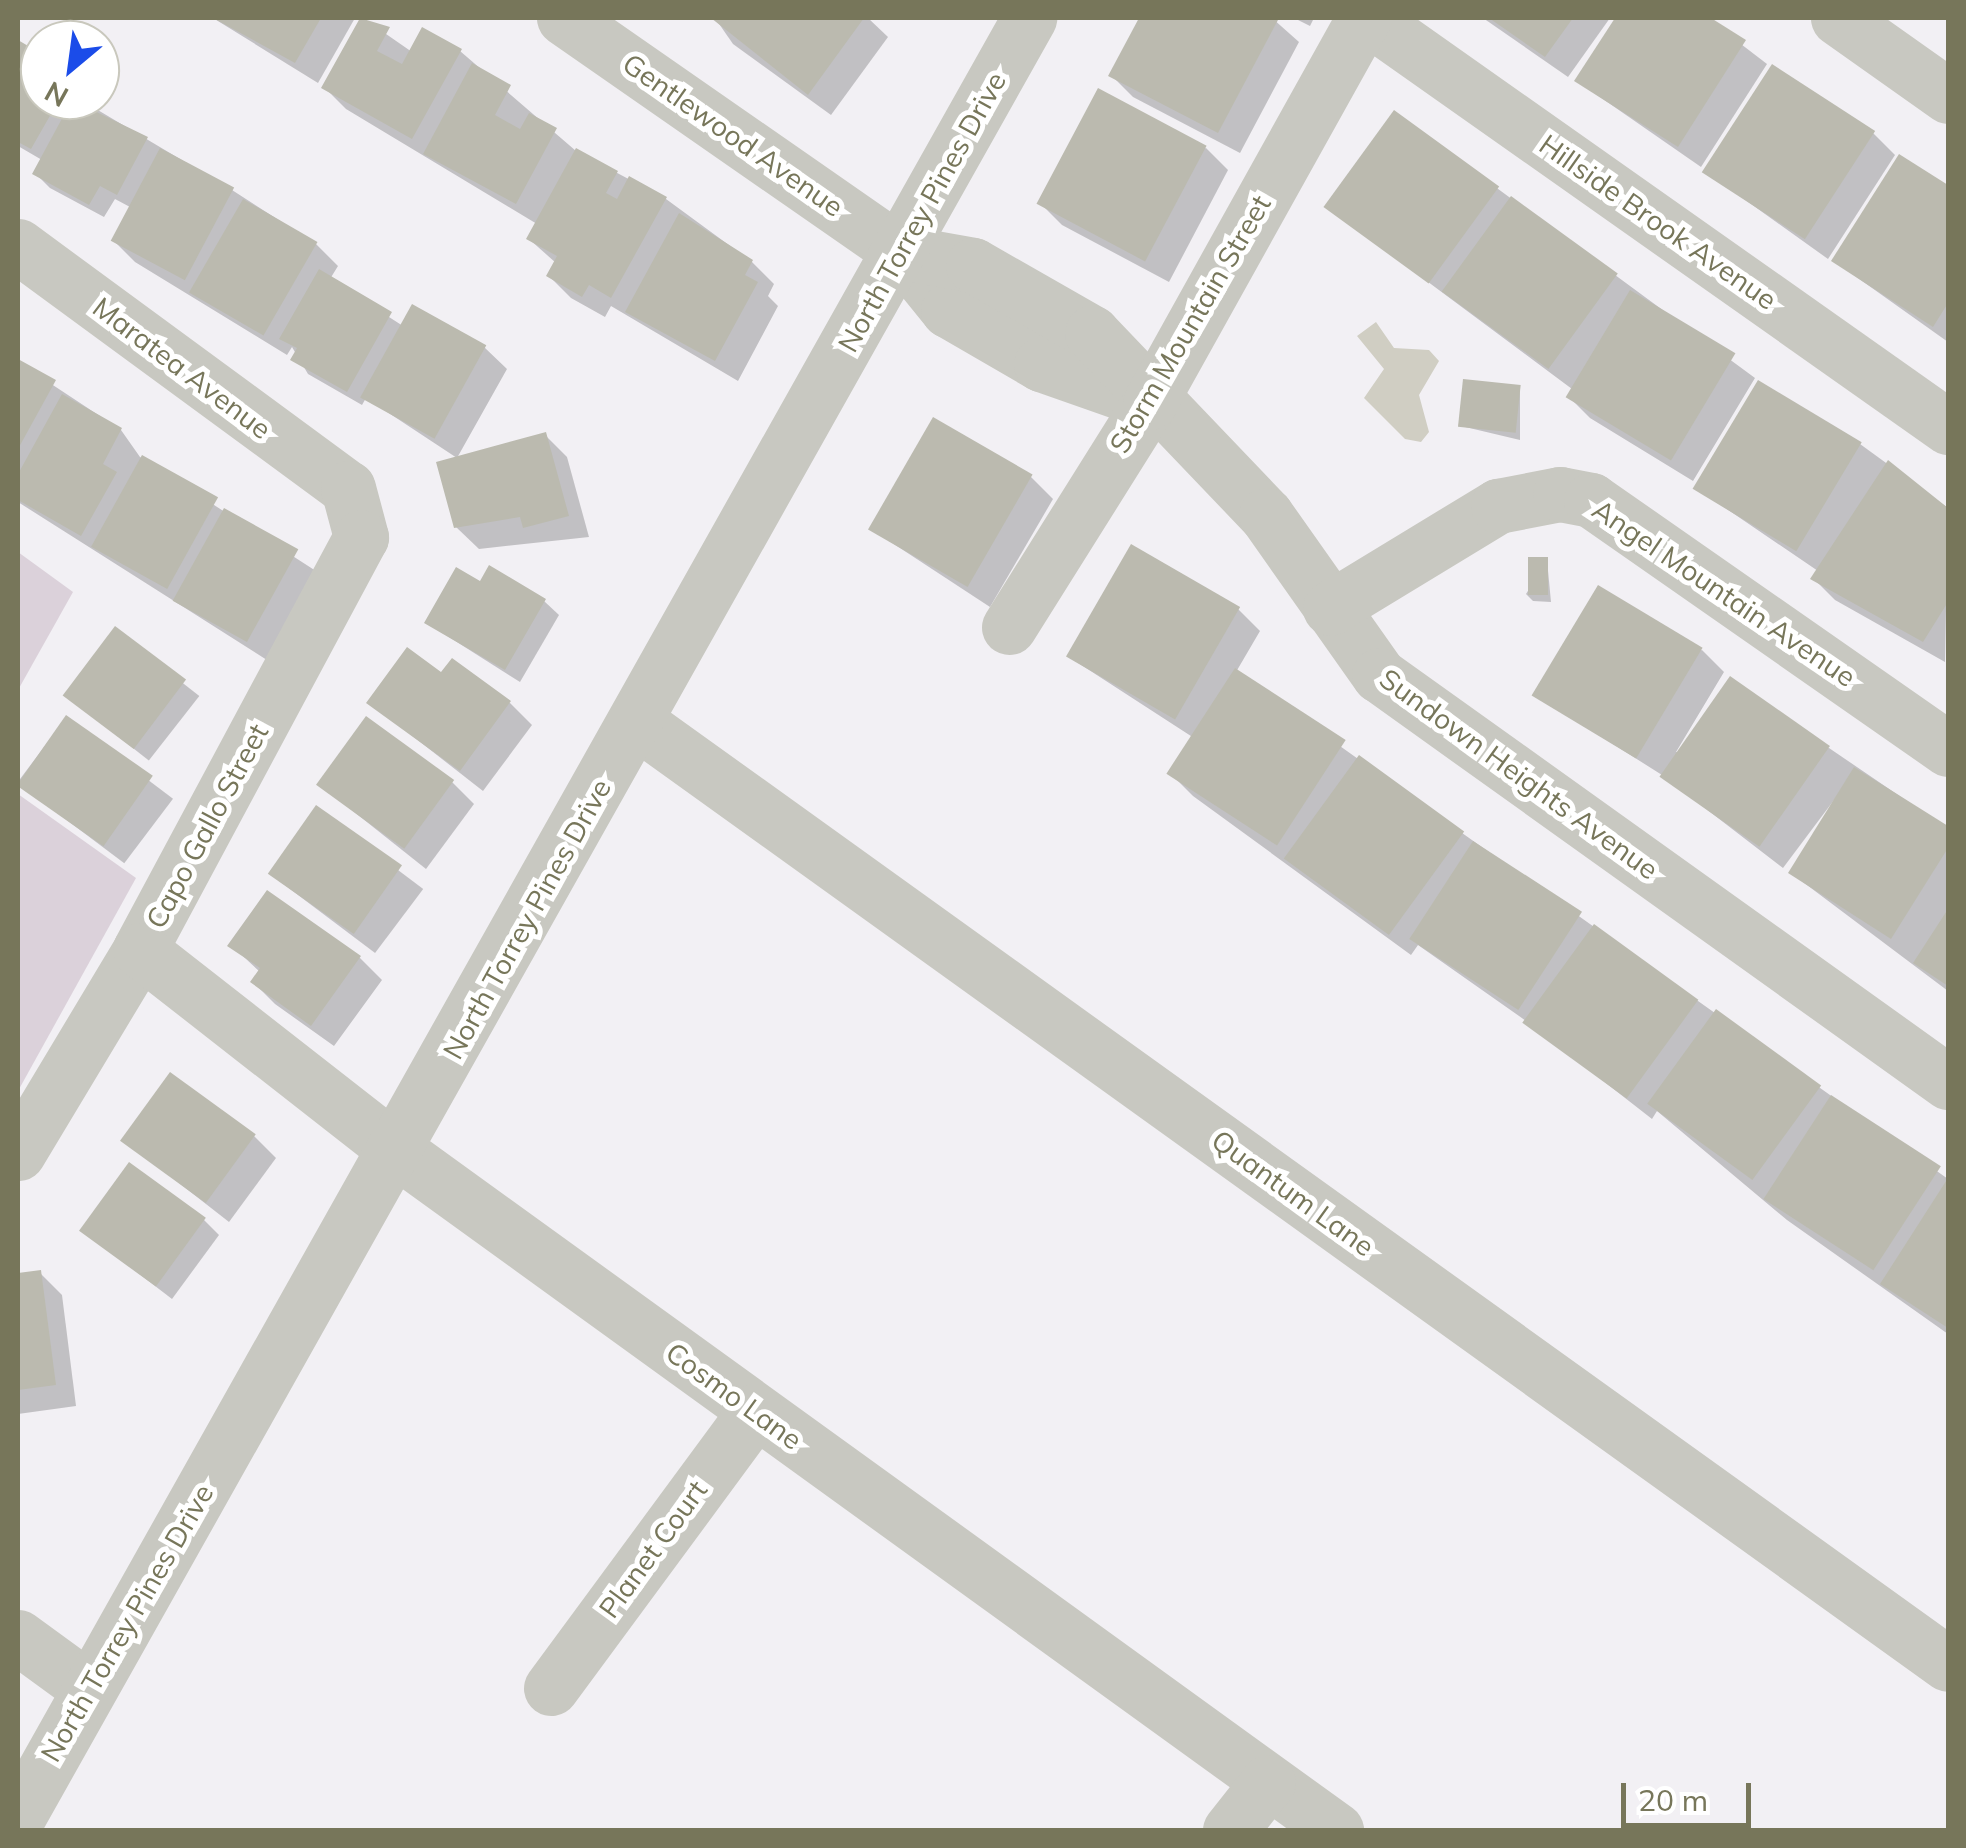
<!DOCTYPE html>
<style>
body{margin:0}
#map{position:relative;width:1966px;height:1848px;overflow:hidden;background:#f2f0f4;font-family:Mulish,sans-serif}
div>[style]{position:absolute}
.green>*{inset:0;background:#dbd1da}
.water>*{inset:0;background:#d0cec3}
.shadow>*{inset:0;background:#0003;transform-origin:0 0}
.building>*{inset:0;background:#bbbaaf;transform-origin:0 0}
.minor>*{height:55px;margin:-27.5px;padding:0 27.5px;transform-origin:27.5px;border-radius:27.5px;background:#c8c8c1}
span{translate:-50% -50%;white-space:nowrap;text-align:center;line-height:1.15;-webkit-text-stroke:10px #fff;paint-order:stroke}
.street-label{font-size:28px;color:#77765a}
.frame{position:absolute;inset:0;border:20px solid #77765a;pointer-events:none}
.north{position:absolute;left:20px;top:20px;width:100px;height:100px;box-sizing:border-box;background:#fff;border:2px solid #c9c8bd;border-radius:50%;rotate:209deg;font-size:28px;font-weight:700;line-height:40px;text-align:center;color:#77765a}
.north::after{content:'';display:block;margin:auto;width:35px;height:45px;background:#1b4ce9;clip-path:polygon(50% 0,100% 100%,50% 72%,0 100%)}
.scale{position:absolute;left:1621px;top:1783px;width:130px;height:45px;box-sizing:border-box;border:5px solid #77765a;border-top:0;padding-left:12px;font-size:30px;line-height:35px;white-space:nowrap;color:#77765a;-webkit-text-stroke:8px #fff;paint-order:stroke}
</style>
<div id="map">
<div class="green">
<div style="clip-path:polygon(18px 552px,73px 592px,18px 690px)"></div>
<div style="clip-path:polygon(18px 794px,136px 878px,18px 1091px)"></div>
</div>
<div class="water">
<div style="clip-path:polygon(1376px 322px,1394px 348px,1429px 350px,1439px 361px,1419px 395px,1429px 432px,1421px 442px,1405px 439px,1364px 398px,1384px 369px,1357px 336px)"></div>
</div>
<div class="shadow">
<div style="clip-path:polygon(213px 18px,355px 18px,318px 83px)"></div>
<div style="clip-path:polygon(363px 18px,412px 52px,460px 51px,576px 151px,666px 199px,752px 262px,774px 284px,768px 296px,778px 306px,738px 381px,611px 306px,605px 317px,571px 298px,549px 276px,556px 263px,529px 239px,537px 224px,346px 109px,324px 87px)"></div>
<div style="clip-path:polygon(715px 18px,868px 18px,888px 37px,831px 115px,733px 44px)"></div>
<div style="clip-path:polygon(1142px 18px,1272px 18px,1299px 42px,1240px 153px,1133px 97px,1111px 75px)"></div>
<div style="clip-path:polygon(1294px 18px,1314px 18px,1310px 26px)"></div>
<div style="clip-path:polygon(1483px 18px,1610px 18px,1568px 77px)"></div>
<div style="clip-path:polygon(1618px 18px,1707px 18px,1767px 64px,1701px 167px,1577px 81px)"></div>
<div style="clip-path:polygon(18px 43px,40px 56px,40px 100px,81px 100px,232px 190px,316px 244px,338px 266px,330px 279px,403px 326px,484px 347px,507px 369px,457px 458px,366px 398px,362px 405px,308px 374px,292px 347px,287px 355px,135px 262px,113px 240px,130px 207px,115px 199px,104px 217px,50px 188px,35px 173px,42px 160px,18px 146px)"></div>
<div style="clip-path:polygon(1395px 113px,1755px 378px,1693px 481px,1590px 418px,1568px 396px,1572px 389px,1326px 206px)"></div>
<div style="clip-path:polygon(1873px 133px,1895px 155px,1828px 259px,1705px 171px)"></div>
<div style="clip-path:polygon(1206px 148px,1228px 170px,1169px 282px,1062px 225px,1040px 203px)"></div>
<div style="clip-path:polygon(1900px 157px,1948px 188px,1948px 342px,1834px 261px)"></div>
<div style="clip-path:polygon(18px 362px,121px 430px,140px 457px,319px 573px,270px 662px,18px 502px)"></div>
<div style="clip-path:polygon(1520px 387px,1520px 440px,1461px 426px)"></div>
<div style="clip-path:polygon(545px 435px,567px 457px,589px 537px,479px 549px,456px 527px)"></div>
<div style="clip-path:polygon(1860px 444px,1948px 508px,1945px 662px,1835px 600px,1813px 578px,1818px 571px,1696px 488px)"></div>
<div style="clip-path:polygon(1031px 477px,1053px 499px,990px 607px,871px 529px)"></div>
<div style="clip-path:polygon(1547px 560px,1551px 602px,1533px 601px,1526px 594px)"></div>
<div style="clip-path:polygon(481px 585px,544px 601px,559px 615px,520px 682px,427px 623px)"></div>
<div style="clip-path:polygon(1238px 609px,1260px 631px,1236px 672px,1948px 1179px,1948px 1334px,1787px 1220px,1657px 1111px,1652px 1119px,1529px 1023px,1418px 945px,1411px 955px,1193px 796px,1171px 774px,1194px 738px,1069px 657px)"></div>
<div style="left:115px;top:630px;width:107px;height:82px;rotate:38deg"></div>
<div style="clip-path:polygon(1702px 650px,1724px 672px,1676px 752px,1829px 748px,1948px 829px,1948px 991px,1791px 873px,1852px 776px,1783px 868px,1662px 775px,1534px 694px)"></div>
<div style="clip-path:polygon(442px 676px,510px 703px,532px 725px,483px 791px,369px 702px)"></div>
<div style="left:66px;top:718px;width:134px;height:81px;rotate:37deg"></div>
<div style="clip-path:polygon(452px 782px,474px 804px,426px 869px,319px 784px)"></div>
<div style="left:317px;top:809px;width:133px;height:80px;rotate:37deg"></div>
<div style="clip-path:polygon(231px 945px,360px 958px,382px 980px,334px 1046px,275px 1004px,253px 982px,260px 972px)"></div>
<div style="clip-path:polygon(254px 1136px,276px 1158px,229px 1222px,124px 1140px)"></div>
<div style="clip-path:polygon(204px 1220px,219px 1235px,172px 1299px,82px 1230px)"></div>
<div style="clip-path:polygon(40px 1273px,62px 1295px,76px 1406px,18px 1414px,18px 1276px)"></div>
</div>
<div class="building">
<div style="clip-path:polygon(213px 18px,321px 18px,295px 63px)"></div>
<div style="clip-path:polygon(360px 18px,390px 27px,377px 51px,402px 64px,422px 27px,462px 49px,412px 139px,321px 88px)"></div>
<div style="clip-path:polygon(711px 18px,864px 18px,808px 95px)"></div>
<div style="clip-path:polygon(1139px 18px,1279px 18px,1218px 133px,1108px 76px)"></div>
<div style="clip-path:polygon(1489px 18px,1573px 18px,1545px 57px)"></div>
<div style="clip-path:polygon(1615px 18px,1711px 18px,1746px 40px,1678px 147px,1574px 81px)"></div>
<div style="clip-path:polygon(18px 40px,40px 53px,40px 100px,59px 100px,31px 149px,18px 142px)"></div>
<div style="clip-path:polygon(472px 63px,511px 85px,495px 115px,520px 129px,529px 113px,557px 128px,516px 204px,423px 154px)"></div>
<div style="left:1772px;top:64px;width:123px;height:129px;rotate:33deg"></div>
<div style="left:1098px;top:88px;width:123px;height:131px;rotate:28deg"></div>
<div style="clip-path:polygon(72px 100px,148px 137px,117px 195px,100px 186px,89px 205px,32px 174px)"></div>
<div style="left:1394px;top:110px;width:130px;height:120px;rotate:36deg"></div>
<div style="left:160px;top:148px;width:84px;height:105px;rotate:28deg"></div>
<div style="clip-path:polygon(576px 148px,618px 171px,606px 193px,617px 199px,629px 176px,667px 197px,611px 298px,589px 285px,582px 297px,546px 276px,557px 256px,526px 239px)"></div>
<div style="clip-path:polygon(1899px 154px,1948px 185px,1948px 303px,1933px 327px,1831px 261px)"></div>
<div style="left:1511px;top:196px;width:132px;height:118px;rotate:36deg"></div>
<div style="left:243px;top:199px;width:86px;height:108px;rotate:30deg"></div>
<div style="clip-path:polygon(679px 213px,753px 260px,745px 275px,758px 282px,715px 361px,625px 312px)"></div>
<div style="clip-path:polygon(319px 269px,392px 312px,347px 392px,290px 360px,297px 348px,279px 339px)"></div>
<div style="left:1630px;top:290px;width:123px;height:125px;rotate:31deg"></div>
<div style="left:412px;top:304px;width:85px;height:107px;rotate:29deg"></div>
<div style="clip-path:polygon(18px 359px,56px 380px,18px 449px)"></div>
<div style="left:1463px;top:379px;width:58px;height:48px;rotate:6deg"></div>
<div style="left:1758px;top:380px;width:121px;height:127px;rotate:31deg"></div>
<div style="clip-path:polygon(62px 394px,122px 428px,103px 464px,117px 472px,81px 536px,18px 500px,18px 474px)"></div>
<div style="left:933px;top:417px;width:115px;height:130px;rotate:30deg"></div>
<div style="clip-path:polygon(546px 432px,569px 516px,523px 528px,520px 517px,454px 528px,436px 462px)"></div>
<div style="left:142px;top:455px;width:87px;height:105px;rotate:29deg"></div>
<div style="clip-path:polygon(1888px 460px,1948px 508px,1948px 602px,1923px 642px,1810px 579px)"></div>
<div style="left:224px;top:508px;width:85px;height:106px;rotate:29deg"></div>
<div style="left:1131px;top:544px;width:126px;height:130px;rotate:30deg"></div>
<div style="left:1528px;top:557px;width:20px;height:38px"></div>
<div style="clip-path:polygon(489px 565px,546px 599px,505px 670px,424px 623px,456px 567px,480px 581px)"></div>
<div style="left:1598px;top:585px;width:122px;height:129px;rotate:31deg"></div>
<div style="left:115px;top:626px;width:89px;height:87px;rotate:37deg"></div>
<div style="clip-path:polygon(407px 647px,441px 672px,452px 658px,511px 701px,460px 771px,366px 703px)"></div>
<div style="left:1235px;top:668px;width:132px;height:126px;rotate:33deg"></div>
<div style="left:1730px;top:676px;width:122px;height:123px;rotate:35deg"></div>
<div style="left:66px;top:715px;width:106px;height:86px;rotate:35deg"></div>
<div style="left:366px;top:716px;width:109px;height:85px;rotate:36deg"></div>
<div style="left:1359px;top:755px;width:130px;height:128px;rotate:36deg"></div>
<div style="clip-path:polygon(1854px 767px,1948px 826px,1948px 848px,1891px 939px,1788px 873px)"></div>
<div style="left:316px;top:805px;width:105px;height:84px;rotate:35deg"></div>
<div style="left:1473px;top:841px;width:130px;height:117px;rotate:33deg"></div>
<div style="clip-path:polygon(267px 890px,361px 956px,311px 1026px,250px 982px,260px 968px,227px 946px)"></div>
<div style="clip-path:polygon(1948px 909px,1948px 986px,1913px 963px)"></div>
<div style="left:1594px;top:924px;width:129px;height:122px;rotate:36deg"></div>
<div style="left:1716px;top:1009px;width:130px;height:117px;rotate:36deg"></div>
<div style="left:170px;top:1072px;width:106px;height:85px;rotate:36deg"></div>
<div style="left:1831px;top:1095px;width:131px;height:124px;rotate:33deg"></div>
<div style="left:129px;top:1162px;width:95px;height:85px;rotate:36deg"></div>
<div style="clip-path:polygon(1948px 1178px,1948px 1328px,1880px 1284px)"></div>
<div style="clip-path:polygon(41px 1270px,56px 1385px,18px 1390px,18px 1273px)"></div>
</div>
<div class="minor">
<div style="left:564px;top:18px;width:410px;rotate:34.8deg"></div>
<div style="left:901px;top:252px;width:75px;rotate:51deg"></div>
<div style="left:948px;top:310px;width:108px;rotate:30.1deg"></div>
<div style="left:1041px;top:364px;width:114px;rotate:19.4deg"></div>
<div style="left:1368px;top:18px;width:710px;rotate:35.19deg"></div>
<div style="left:1838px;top:18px;width:135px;rotate:35.3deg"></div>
<div style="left:18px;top:246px;width:409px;rotate:36.3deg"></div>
<div style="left:348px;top:488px;width:51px;rotate:75.1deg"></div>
<div style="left:361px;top:537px;width:468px;rotate:118.2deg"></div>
<div style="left:140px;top:950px;width:237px;rotate:121deg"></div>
<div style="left:901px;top:252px;width:73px;rotate:10.2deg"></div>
<div style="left:973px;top:265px;width:137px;rotate:29.7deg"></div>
<div style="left:1092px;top:333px;width:252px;rotate:46.3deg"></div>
<div style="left:1266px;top:515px;width:196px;rotate:54.8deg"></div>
<div style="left:1379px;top:675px;width:700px;rotate:35.58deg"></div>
<div style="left:1330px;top:608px;width:197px;rotate:-31.3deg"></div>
<div style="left:1498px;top:506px;width:63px;rotate:-11deg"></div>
<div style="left:1560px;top:494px;width:32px;rotate:11deg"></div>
<div style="left:1591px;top:500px;width:435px;rotate:34.9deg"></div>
<div style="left:1009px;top:627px;width:266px;rotate:-57.9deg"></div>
<div style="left:1150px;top:402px;width:440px;rotate:-60.9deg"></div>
<div style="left:637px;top:722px;width:1614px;rotate:35.7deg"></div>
<div style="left:140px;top:950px;width:326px;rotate:38deg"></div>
<div style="left:397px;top:1151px;width:1159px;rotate:35.87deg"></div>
<div style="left:18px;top:1637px;width:87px;rotate:36.1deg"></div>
<div style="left:551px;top:1688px;width:344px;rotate:-53.6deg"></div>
<div style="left:18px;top:1817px;width:2064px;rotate:-60.66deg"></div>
<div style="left:1230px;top:1830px;width:61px;rotate:-51.6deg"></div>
</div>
<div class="street-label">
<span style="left:733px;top:135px;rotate:35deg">Gentlewood Avenue</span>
<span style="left:922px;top:212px;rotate:-61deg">North Torrey Pines Drive</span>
<span style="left:1658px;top:222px;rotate:35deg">Hillside Brook Avenue</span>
<span style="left:1190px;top:324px;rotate:-60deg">Storm Mountain Street</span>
<span style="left:182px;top:368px;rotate:37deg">Maratea Avenue</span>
<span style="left:1724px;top:593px;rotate:34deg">Angel Mountain Avenue</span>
<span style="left:1519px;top:774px;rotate:36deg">Sundown Heights Avenue</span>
<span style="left:207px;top:826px;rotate:-62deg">Capo Gallo Street</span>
<span style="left:527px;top:919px;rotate:-61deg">North Torrey Pines Drive</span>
<span style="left:1293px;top:1193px;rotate:36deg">Quantum Lane</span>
<span style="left:734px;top:1396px;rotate:36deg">Cosmo Lane</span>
<span style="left:653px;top:1549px;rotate:-54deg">Planet Court</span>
<span style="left:127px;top:1623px;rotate:-60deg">North Torrey Pines Drive</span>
</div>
<div class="frame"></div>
<div class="north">N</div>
<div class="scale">20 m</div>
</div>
